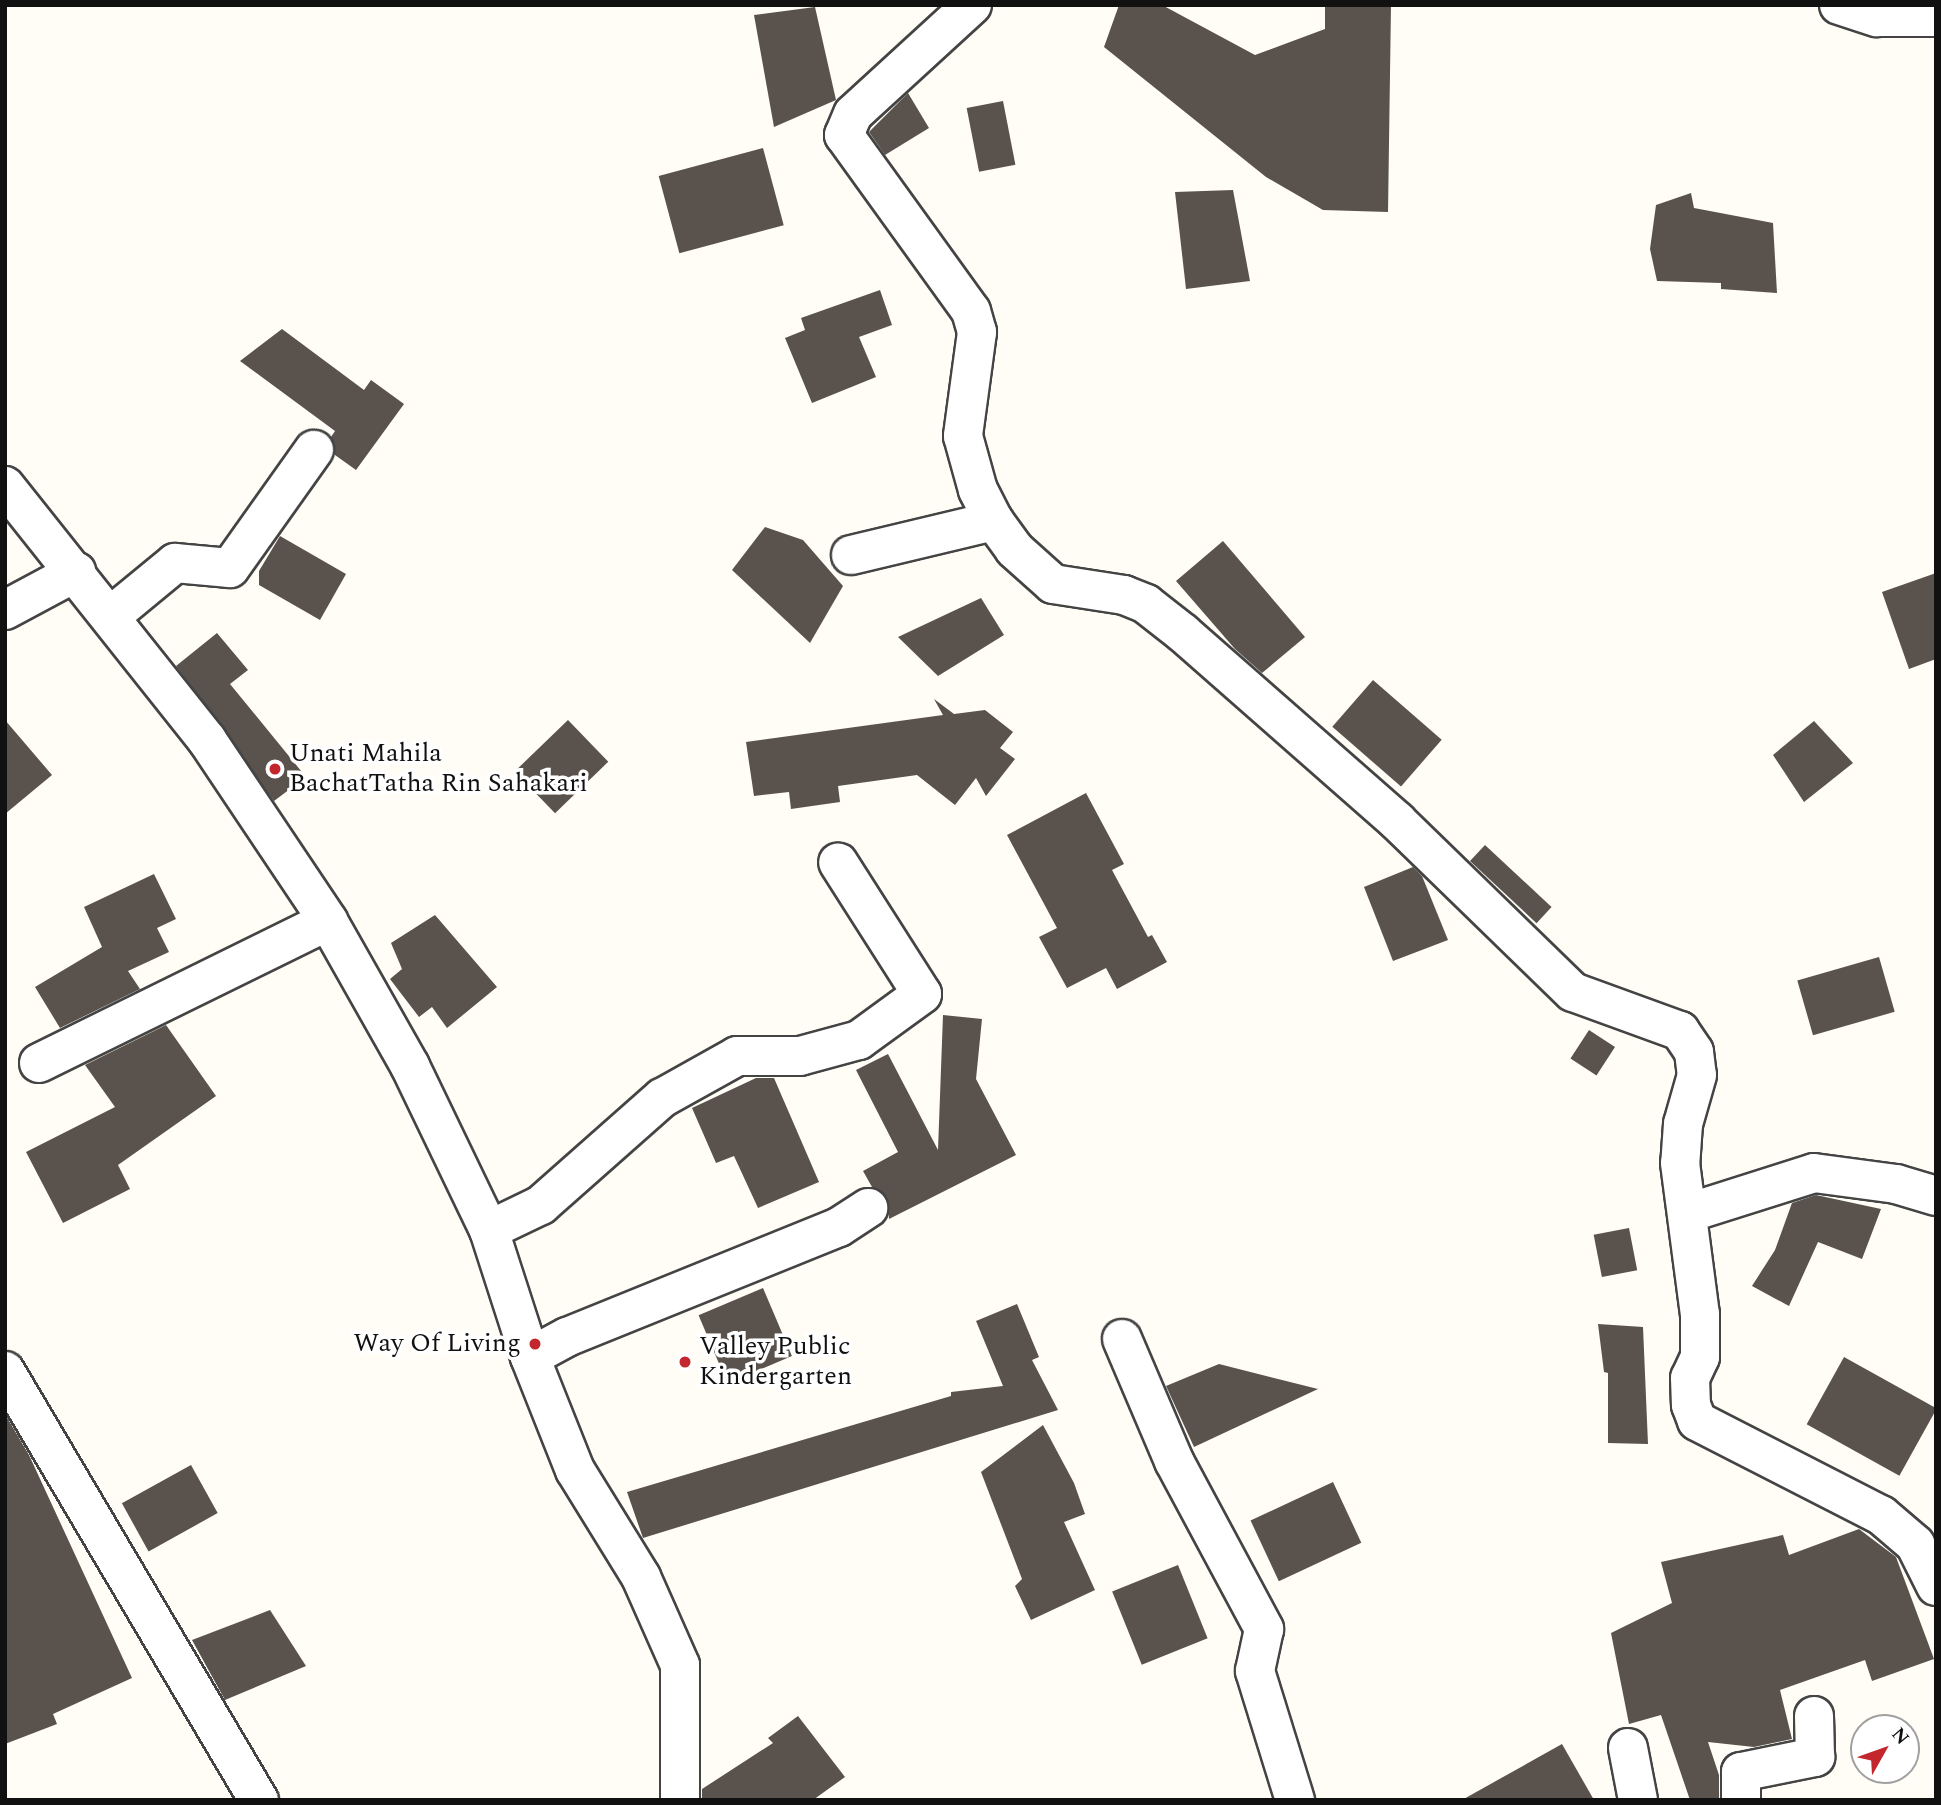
<!DOCTYPE html>
<style>
body{margin:0}
#map{position:relative;width:1941px;height:1805px;overflow:hidden;background:#fffdf5;font-family:Spectral,serif}
div>[style]{position:absolute}
.building>*{inset:0;background:#5a524d;transform-origin:0 0}
.roads{filter:drop-shadow(2px 0 #444) drop-shadow(-2px 0 #444) drop-shadow(0 2px #444) drop-shadow(0 -2px #444)}
.street>*{height:38px;margin:-19px;padding:0 19px;transform-origin:19px;border-radius:19px;background:#fff}
.dots>*{width:19px;height:19px;translate:-50% -50%;box-sizing:border-box;border:4px solid #fff;border-radius:50%}
span{translate:-50% -50%;white-space:nowrap;text-align:center;line-height:1.15;-webkit-text-stroke:7px #fff;paint-order:stroke}
.poi-label{font-size:26px;color:#111}
.left{translate:0 -50%;text-align:left}
.right{translate:-100% -50%;text-align:right}
.frame{position:absolute;inset:0;border:7px solid #111;pointer-events:none}
.north{position:absolute;left:1850px;top:1714px;width:70px;height:70px;box-sizing:border-box;background:#fff;border:2px solid #a0a0a0;border-radius:50%;rotate:50deg;font-size:19px;font-weight:700;line-height:28px;text-align:center;color:#111}
.north::after{content:'';display:block;margin:auto;width:24px;height:32px;background:#c4262e;clip-path:polygon(50% 0,100% 100%,50% 72%,0 100%)}
</style>
<div id="map">
<div class="building">
<div style="clip-path:polygon(1119px 5px,1162px 5px,1255px 55px,1325px 29px,1325px 5px,1391px 5px,1388px 212px,1323px 210px,1266px 177px,1104px 47px)"></div>
<div style="clip-path:polygon(815px 7px,836px 100px,774px 127px,754px 15px)"></div>
<div style="clip-path:polygon(908px 93px,929px 128px,885px 155px,869px 132px)"></div>
<div style="left:1003px;top:101px;width:65px;height:37px;rotate:79deg"></div>
<div style="left:763px;top:148px;width:80px;height:108px;rotate:75deg"></div>
<div style="clip-path:polygon(1233px 190px,1250px 281px,1186px 289px,1175px 192px)"></div>
<div style="clip-path:polygon(1691px 193px,1694px 208px,1773px 223px,1777px 293px,1721px 289px,1721px 283px,1657px 281px,1650px 249px,1656px 205px)"></div>
<div style="clip-path:polygon(880px 290px,892px 325px,859px 337px,876px 377px,812px 403px,785px 338px,805px 330px,801px 318px)"></div>
<div style="clip-path:polygon(282px 329px,364px 390px,371px 380px,404px 404px,356px 470px,335px 455px,331px 437px,335px 431px,240px 361px)"></div>
<div style="clip-path:polygon(765px 527px,803px 540px,843px 586px,810px 643px,732px 570px)"></div>
<div style="clip-path:polygon(280px 536px,346px 574px,320px 620px,259px 585px,259px 571px)"></div>
<div style="clip-path:polygon(1223px 541px,1305px 637px,1262px 673px,1235px 649px,1176px 581px)"></div>
<div style="clip-path:polygon(1936px 573px,1936px 659px,1909px 669px,1882px 592px)"></div>
<div style="clip-path:polygon(981px 598px,1004px 635px,938px 676px,898px 637px)"></div>
<div style="clip-path:polygon(217px 633px,248px 670px,230px 684px,306px 777px,274px 801px,176px 666px)"></div>
<div style="left:1373px;top:680px;width:91px;height:62px;rotate:41deg"></div>
<div style="clip-path:polygon(934px 699px,954px 714px,985px 710px,1013px 732px,1000px 748px,1015px 759px,986px 796px,976px 778px,955px 805px,917px 775px,838px 786px,840px 802px,791px 809px,789px 792px,754px 796px,746px 742px,943px 715px)"></div>
<div style="clip-path:polygon(5px 720px,52px 775px,5px 814px)"></div>
<div style="left:568px;top:720px;width:58px;height:74px;rotate:46deg"></div>
<div style="clip-path:polygon(1814px 721px,1853px 763px,1804px 802px,1773px 755px)"></div>
<div style="clip-path:polygon(1086px 793px,1124px 864px,1112px 870px,1148px 937px,1152px 935px,1167px 962px,1117px 989px,1106px 968px,1067px 988px,1039px 937px,1057px 928px,1007px 835px)"></div>
<div style="left:1485px;top:845px;width:91px;height:22px;rotate:43deg"></div>
<div style="clip-path:polygon(1413px 867px,1422px 876px,1448px 940px,1393px 961px,1364px 887px)"></div>
<div style="clip-path:polygon(154px 874px,176px 919px,157px 928px,169px 952px,128px 971px,140px 989px,60px 1028px,35px 987px,102px 947px,84px 907px)"></div>
<div style="clip-path:polygon(435px 915px,497px 987px,447px 1028px,432px 1007px,419px 1017px,390px 979px,402px 969px,391px 943px)"></div>
<div style="left:1879px;top:957px;width:57px;height:85px;rotate:74deg"></div>
<div style="clip-path:polygon(943px 1015px,982px 1019px,976px 1079px,1016px 1155px,889px 1219px,887px 1197px,872px 1187px,863px 1171px,898px 1152px,856px 1070px,888px 1054px,938px 1150px)"></div>
<div style="clip-path:polygon(166px 1025px,216px 1096px,118px 1165px,130px 1189px,63px 1223px,26px 1152px,115px 1107px,85px 1065px)"></div>
<div style="left:1589px;top:1030px;width:31px;height:34px;rotate:33deg"></div>
<div style="clip-path:polygon(756px 1078px,774px 1078px,819px 1182px,758px 1208px,734px 1156px,716px 1163px,692px 1108px)"></div>
<div style="clip-path:polygon(1816px 1195px,1881px 1209px,1862px 1259px,1818px 1242px,1789px 1306px,1752px 1286px,1775px 1250px,1792px 1203px)"></div>
<div style="left:1629px;top:1228px;width:43px;height:36px;rotate:79deg"></div>
<div style="left:763px;top:1288px;width:74px;height:70px;rotate:67deg"></div>
<div style="clip-path:polygon(1017px 1304px,1039px 1357px,1032px 1360px,1058px 1410px,643px 1538px,627px 1492px,951px 1396px,951px 1392px,1003px 1386px,976px 1321px)"></div>
<div style="clip-path:polygon(1598px 1324px,1643px 1327px,1648px 1444px,1608px 1443px,1608px 1373px,1604px 1372px)"></div>
<div style="left:1844px;top:1357px;width:106px;height:77px;rotate:29deg"></div>
<div style="clip-path:polygon(1219px 1364px,1318px 1389px,1194px 1447px,1166px 1386px)"></div>
<div style="clip-path:polygon(5px 1414px,29px 1455px,132px 1678px,53px 1714px,57px 1724px,5px 1744px)"></div>
<div style="clip-path:polygon(1043px 1425px,1074px 1483px,1085px 1514px,1064px 1522px,1095px 1590px,1031px 1620px,1015px 1586px,1022px 1579px,981px 1472px)"></div>
<div style="left:191px;top:1465px;width:55px;height:79px;rotate:61deg"></div>
<div style="left:1333px;top:1482px;width:67px;height:91px;rotate:65deg"></div>
<div style="clip-path:polygon(1859px 1529px,1896px 1557px,1934px 1659px,1872px 1681px,1865px 1660px,1780px 1690px,1792px 1739px,1754px 1747px,1708px 1742px,1719px 1775px,1719px 1800px,1690px 1800px,1661px 1715px,1629px 1724px,1611px 1633px,1672px 1603px,1661px 1562px,1783px 1535px,1789px 1555px)"></div>
<div style="left:1178px;top:1565px;width:79px;height:71px;rotate:68deg"></div>
<div style="clip-path:polygon(270px 1610px,306px 1666px,225px 1700px,192px 1640px)"></div>
<div style="clip-path:polygon(798px 1716px,845px 1777px,813px 1800px,702px 1800px,702px 1789px,773px 1743px,768px 1738px)"></div>
<div style="clip-path:polygon(1562px 1744px,1594px 1800px,1462px 1800px)"></div>
</div>
<div class="roads">
<div class="street">
<div style="left:972px;top:5px;width:161px;rotate:137.5deg"></div>
<div style="left:853px;top:114px;width:23px;rotate:113deg"></div>
<div style="left:844px;top:135px;width:217px;rotate:54.2deg"></div>
<div style="left:971px;top:311px;width:22px;rotate:74deg"></div>
<div style="left:977px;top:332px;width:105px;rotate:97.7deg"></div>
<div style="left:963px;top:436px;width:56px;rotate:74.5deg"></div>
<div style="left:978px;top:490px;width:35px;rotate:63deg"></div>
<div style="left:994px;top:521px;width:34px;rotate:54deg"></div>
<div style="left:1014px;top:549px;width:52px;rotate:41.9deg"></div>
<div style="left:1053px;top:584px;width:72px;rotate:8.8deg"></div>
<div style="left:1124px;top:595px;width:24px;rotate:22deg"></div>
<div style="left:1146px;top:604px;width:47px;rotate:38.1deg"></div>
<div style="left:1183px;top:633px;width:285px;rotate:41.3deg"></div>
<div style="left:1397px;top:821px;width:245px;rotate:44.2deg"></div>
<div style="left:1573px;top:992px;width:114px;rotate:20deg"></div>
<div style="left:1680px;top:1031px;width:25px;rotate:56deg"></div>
<div style="left:1694px;top:1052px;width:23px;rotate:83deg"></div>
<div style="left:1697px;top:1075px;width:51px;rotate:105.9deg"></div>
<div style="left:1683px;top:1124px;width:39px;rotate:94deg"></div>
<div style="left:1680px;top:1163px;width:152px;rotate:82.5deg"></div>
<div style="left:1700px;top:1314px;width:43px;rotate:90deg"></div>
<div style="left:1700px;top:1357px;width:23px;rotate:115deg"></div>
<div style="left:1690px;top:1378px;width:27px;rotate:88deg"></div>
<div style="left:1691px;top:1405px;width:17px;rotate:69deg"></div>
<div style="left:1697px;top:1421px;width:207px;rotate:27.1deg"></div>
<div style="left:1881px;top:1515px;width:45px;rotate:40.5deg"></div>
<div style="left:1915px;top:1544px;width:47px;rotate:63.4deg"></div>
<div style="left:1839px;top:5px;width:40px;rotate:18deg"></div>
<div style="left:1877px;top:17px;width:59px"></div>
<div style="left:5px;top:486px;width:325px;rotate:51.5deg"></div>
<div style="left:207px;top:740px;width:218px;rotate:56.2deg"></div>
<div style="left:328px;top:921px;width:167px;rotate:60.5deg"></div>
<div style="left:410px;top:1066px;width:182px;rotate:64.3deg"></div>
<div style="left:489px;top:1230px;width:133px;rotate:72.1deg"></div>
<div style="left:530px;top:1357px;width:122px;rotate:68.3deg"></div>
<div style="left:575px;top:1470px;width:126px;rotate:58.3deg"></div>
<div style="left:641px;top:1577px;width:96px;rotate:66.1deg"></div>
<div style="left:680px;top:1665px;width:135px;rotate:90deg"></div>
<div style="left:851px;top:555px;width:147px;rotate:-13.4deg"></div>
<div style="left:5px;top:610px;width:81px;rotate:-28.2deg"></div>
<div style="left:112px;top:615px;width:82px;rotate:-39.5deg"></div>
<div style="left:175px;top:563px;width:55px;rotate:5.2deg"></div>
<div style="left:230px;top:568px;width:145px;rotate:-54.6deg"></div>
<div style="left:39px;top:1063px;width:322px;rotate:-26.2deg"></div>
<div style="left:1688px;top:1213px;width:132px;rotate:-17.6deg"></div>
<div style="left:1814px;top:1173px;width:83px;rotate:7.6deg"></div>
<div style="left:1896px;top:1184px;width:42px;rotate:16.7deg"></div>
<div style="left:489px;top:1230px;width:58px;rotate:-25.7deg"></div>
<div style="left:541px;top:1205px;width:162px;rotate:-41.5deg"></div>
<div style="left:662px;top:1098px;width:86px;rotate:-29.2deg"></div>
<div style="left:737px;top:1056px;width:63px"></div>
<div style="left:800px;top:1056px;width:61px;rotate:-15.2deg"></div>
<div style="left:859px;top:1040px;width:78px;rotate:-36.1deg"></div>
<div style="left:922px;top:994px;width:156px;rotate:-122.5deg"></div>
<div style="left:1122px;top:1339px;width:133px;rotate:66.9deg"></div>
<div style="left:1174px;top:1461px;width:191px;rotate:61.8deg"></div>
<div style="left:1264px;top:1629px;width:43px;rotate:102.1deg"></div>
<div style="left:1255px;top:1671px;width:135px;rotate:72.8deg"></div>
<div style="left:530px;top:1357px;width:42px;rotate:-28.4deg"></div>
<div style="left:567px;top:1337px;width:293px;rotate:-22deg"></div>
<div style="left:839px;top:1227px;width:35px;rotate:-33deg"></div>
<div style="left:5px;top:1371px;width:499px;rotate:59.4deg"></div>
<div style="left:1628px;top:1748px;width:53px;rotate:79.1deg"></div>
<div style="left:1741px;top:1800px;width:28px;rotate:-90deg"></div>
<div style="left:1741px;top:1772px;width:76px;rotate:-11.5deg"></div>
<div style="left:1815px;top:1757px;width:41px;rotate:-91.4deg"></div>
</div>
</div>
<div class="dots">
<div style="left:275px;top:769px;background:#c4262e"></div>
<div style="left:535px;top:1344px;background:#c4262e"></div>
<div style="left:685px;top:1362px;background:#c4262e"></div>
</div>
<div class="poi-label">
<span class="left" style="left:289px;top:769px">Unati Mahila<br>BachatTatha Rin Sahakari</span>
<span class="right" style="left:521px;top:1344px">Way Of Living</span>
<span class="left" style="left:699px;top:1362px">Valley Public<br>Kindergarten</span>
</div>
<div class="frame"></div>
<div class="north">N</div>
</div>
